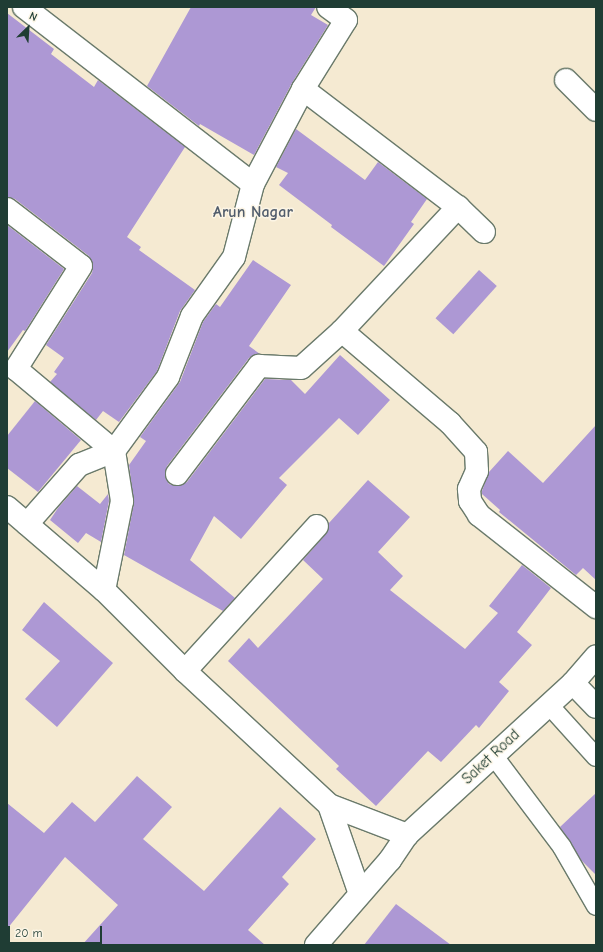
<!DOCTYPE html>
<style>
body{margin:0}
#map{position:relative;width:603px;height:952px;overflow:hidden;background:#f5ead2;font-family:"Comic Neue",sans-serif}
div>[style]{position:absolute}
.building>*{inset:0;background:#ad98d4;transform-origin:0 0}
.roads{filter:drop-shadow(1px 0 #6a7a6b) drop-shadow(-1px 0 #6a7a6b) drop-shadow(0 1px #6a7a6b) drop-shadow(0 -1px #6a7a6b)}
.service>*{height:18px;margin:-9px;padding:0 9px;transform-origin:9px;border-radius:9px;background:#fff}
.minor>*{height:22px;margin:-11px;padding:0 11px;transform-origin:11px;border-radius:11px;background:#fff}
.tertiary>*{height:22px;margin:-11px;padding:0 11px;transform-origin:11px;border-radius:11px;background:#fff}
span{translate:-50% -50%;white-space:nowrap;text-align:center;line-height:1.15;-webkit-text-stroke:3px #fcf5e5;paint-order:stroke}
.street-label{font-size:15px;color:#1f3d34}
.neighbourhood-label{font-size:16px;color:#515d6c;font-weight:700}
.frame{position:absolute;inset:0;border:8px solid #1f3d34;pointer-events:none}
.north{position:absolute;left:8px;top:8px;width:40px;height:40px;-webkit-text-stroke:3px #fcf5e5;paint-order:stroke;rotate:25deg;font-size:11px;font-weight:700;line-height:16px;text-align:center;color:#1f3d34}
.north::after{content:'';display:block;margin:auto;width:14px;height:18px;background:#1f3d34;clip-path:polygon(50% 0,100% 100%,50% 72%,0 100%)}
.scale{position:absolute;left:8px;top:926px;width:94px;height:18px;box-sizing:border-box;border:2px solid #1f3d34;border-top:0;padding-left:5px;font-size:12px;line-height:14px;white-space:nowrap;color:#1f3d34;-webkit-text-stroke:3px #fcf5e5;paint-order:stroke}
</style>
<div id="map">
<div class="building">
<div style="clip-path:polygon(191px 7px,316px 7px,311px 15px,328px 25px,292px 83px,254px 155px,200px 124px,199px 126px,147px 86px)"></div>
<div style="clip-path:polygon(7px 13px,54px 49px,51px 54px,94px 87px,98px 80px,185px 147px,127px 237px,141px 247px,139px 250px,195px 290px,180px 311px,157px 371px,119px 422px,103px 411px,96px 420px,50px 382px,57px 374px,54px 372px,64px 358px,46px 345px,92px 273px,93px 267px,89px 256px,15px 199px,7px 197px)"></div>
<div style="clip-path:polygon(296px 129px,365px 180px,378px 162px,427px 199px,411px 222px,414px 224px,384px 266px,331px 227px,332px 225px,279px 185px,288px 173px,276px 167px)"></div>
<div style="clip-path:polygon(7px 225px,64px 269px,25px 331px,23px 330px,7px 352px)"></div>
<div style="clip-path:polygon(253px 260px,291px 285px,249px 346px,260px 354px,254px 355px,249px 358px,167px 466px,165px 473px,166px 479px,169px 484px,176px 486px,182px 485px,187px 482px,265px 379px,291px 380px,305px 394px,340px 355px,390px 400px,358px 435px,339px 418px,279px 478px,287px 485px,241px 539px,214px 516px,190px 560px,235px 598px,223px 611px,124px 555px,134px 503px,129px 465px,146px 441px,140px 437px,180px 382px,203px 322px,216px 304px,220px 307px)"></div>
<div style="left:479px;top:270px;width:24px;height:65px;rotate:42deg"></div>
<div style="clip-path:polygon(35px 401px,81px 440px,38px 492px,7px 468px,7px 436px)"></div>
<div style="clip-path:polygon(596px 425px,596px 580px,583px 568px,576px 575px,499px 512px,500px 510px,482px 494px,482px 491px,489px 472px,508px 451px,543px 483px)"></div>
<div style="clip-path:polygon(368px 480px,410px 517px,378px 552px,403px 576px,390px 590px,465px 649px,498px 613px,489px 606px,522px 565px,551px 588px,517px 632px,532px 645px,499px 682px,509px 691px,479px 728px,476px 725px,441px 762px,428px 751px,376px 806px,336px 769px,339px 766px,228px 661px,249px 638px,258px 648px,323px 579px,303px 560px,326px 534px,329px 528px,329px 523px)"></div>
<div style="clip-path:polygon(77px 486px,100px 504px,108px 494px,109px 501px,101px 542px,86px 533px,78px 543px,50px 520px,58px 508px)"></div>
<div style="clip-path:polygon(44px 602px,113px 663px,57px 727px,25px 699px,60px 661px,22px 630px)"></div>
<div style="clip-path:polygon(137px 776px,172px 807px,143px 839px,204px 891px,280px 807px,316px 839px,282px 877px,289px 884px,248px 930px,265px 945px,82px 945px,118px 905px,65px 857px,7px 929px,7px 803px,44px 833px,72px 802px,95px 822px)"></div>
<div style="clip-path:polygon(596px 793px,596px 875px,581px 860px,560px 827px)"></div>
<div style="clip-path:polygon(396px 904px,451px 945px,364px 945px)"></div>
</div>
<div class="roads">
<div class="service">
<div style="left:549px;top:705px;width:70px;rotate:47.9deg"></div>
<div style="left:493px;top:755px;width:115px;rotate:53.1deg"></div>
<div style="left:562px;top:847px;width:68px;rotate:60deg"></div>
</div>
<div class="minor">
<div style="left:24px;top:7px;width:289px;rotate:37.7deg"></div>
<div style="left:566px;top:80px;width:42px;rotate:45deg"></div>
<div style="left:303px;top:89px;width:195px;rotate:37.3deg"></div>
<div style="left:458px;top:207px;width:36px;rotate:44deg"></div>
<div style="left:7px;top:209px;width:93px;rotate:37.6deg"></div>
<div style="left:81px;top:266px;width:122px;rotate:122.3deg"></div>
<div style="left:16px;top:369px;width:128px;rotate:39.9deg"></div>
<div style="left:114px;top:451px;width:51px;rotate:80.9deg"></div>
<div style="left:122px;top:501px;width:91px;rotate:101.4deg"></div>
<div style="left:342px;top:331px;width:142px;rotate:40.4deg"></div>
<div style="left:450px;top:423px;width:39px;rotate:48deg"></div>
<div style="left:476px;top:452px;width:19px;rotate:87deg"></div>
<div style="left:477px;top:471px;width:20px;rotate:114deg"></div>
<div style="left:469px;top:489px;width:12px;rotate:85deg"></div>
<div style="left:470px;top:501px;width:17px;rotate:57deg"></div>
<div style="left:479px;top:515px;width:149px;rotate:38.2deg"></div>
<div style="left:177px;top:474px;width:136px;rotate:-52.8deg"></div>
<div style="left:259px;top:366px;width:42px;rotate:2.7deg"></div>
<div style="left:301px;top:368px;width:55px;rotate:-42.1deg"></div>
<div style="left:342px;top:331px;width:170px;rotate:-46.9deg"></div>
<div style="left:7px;top:507px;width:128px;rotate:40.6deg"></div>
<div style="left:104px;top:590px;width:115px;rotate:45deg"></div>
<div style="left:185px;top:671px;width:197px;rotate:42.9deg"></div>
<div style="left:329px;top:805px;width:84px;rotate:21deg"></div>
<div style="left:27px;top:524px;width:79px;rotate:-48.6deg"></div>
<div style="left:79px;top:465px;width:38px;rotate:-22deg"></div>
<div style="left:114px;top:451px;width:92px;rotate:-53.9deg"></div>
<div style="left:168px;top:377px;width:66px;rotate:-68.5deg"></div>
<div style="left:192px;top:316px;width:72px;rotate:-54.6deg"></div>
<div style="left:234px;top:257px;width:75px;rotate:-75.4deg"></div>
<div style="left:253px;top:184px;width:107px;rotate:-62.2deg"></div>
<div style="left:303px;top:89px;width:81px;rotate:-58.1deg"></div>
<div style="left:346px;top:20px;width:22px;rotate:-144deg"></div>
<div style="left:185px;top:671px;width:196px;rotate:-47.7deg"></div>
<div style="left:573px;top:683px;width:33px;rotate:46deg"></div>
<div style="left:329px;top:805px;width:94px;rotate:70.8deg"></div>
</div>
<div class="tertiary">
<div style="left:316px;top:945px;width:113px;rotate:-49deg"></div>
<div style="left:390px;top:860px;width:30px;rotate:-56deg"></div>
<div style="left:407px;top:835px;width:225px;rotate:-42.5deg"></div>
<div style="left:573px;top:683px;width:35px;rotate:-49deg"></div>
</div>
</div>
<div class="street-label">
<span style="left:491px;top:757px;rotate:-43deg">Saket Road</span>
</div>
<div class="neighbourhood-label">
<span style="left:253px;top:212px">Arun Nagar</span>
</div>
<div class="frame"></div>
<div class="north">N</div>
<div class="scale">20 m</div>
</div>
